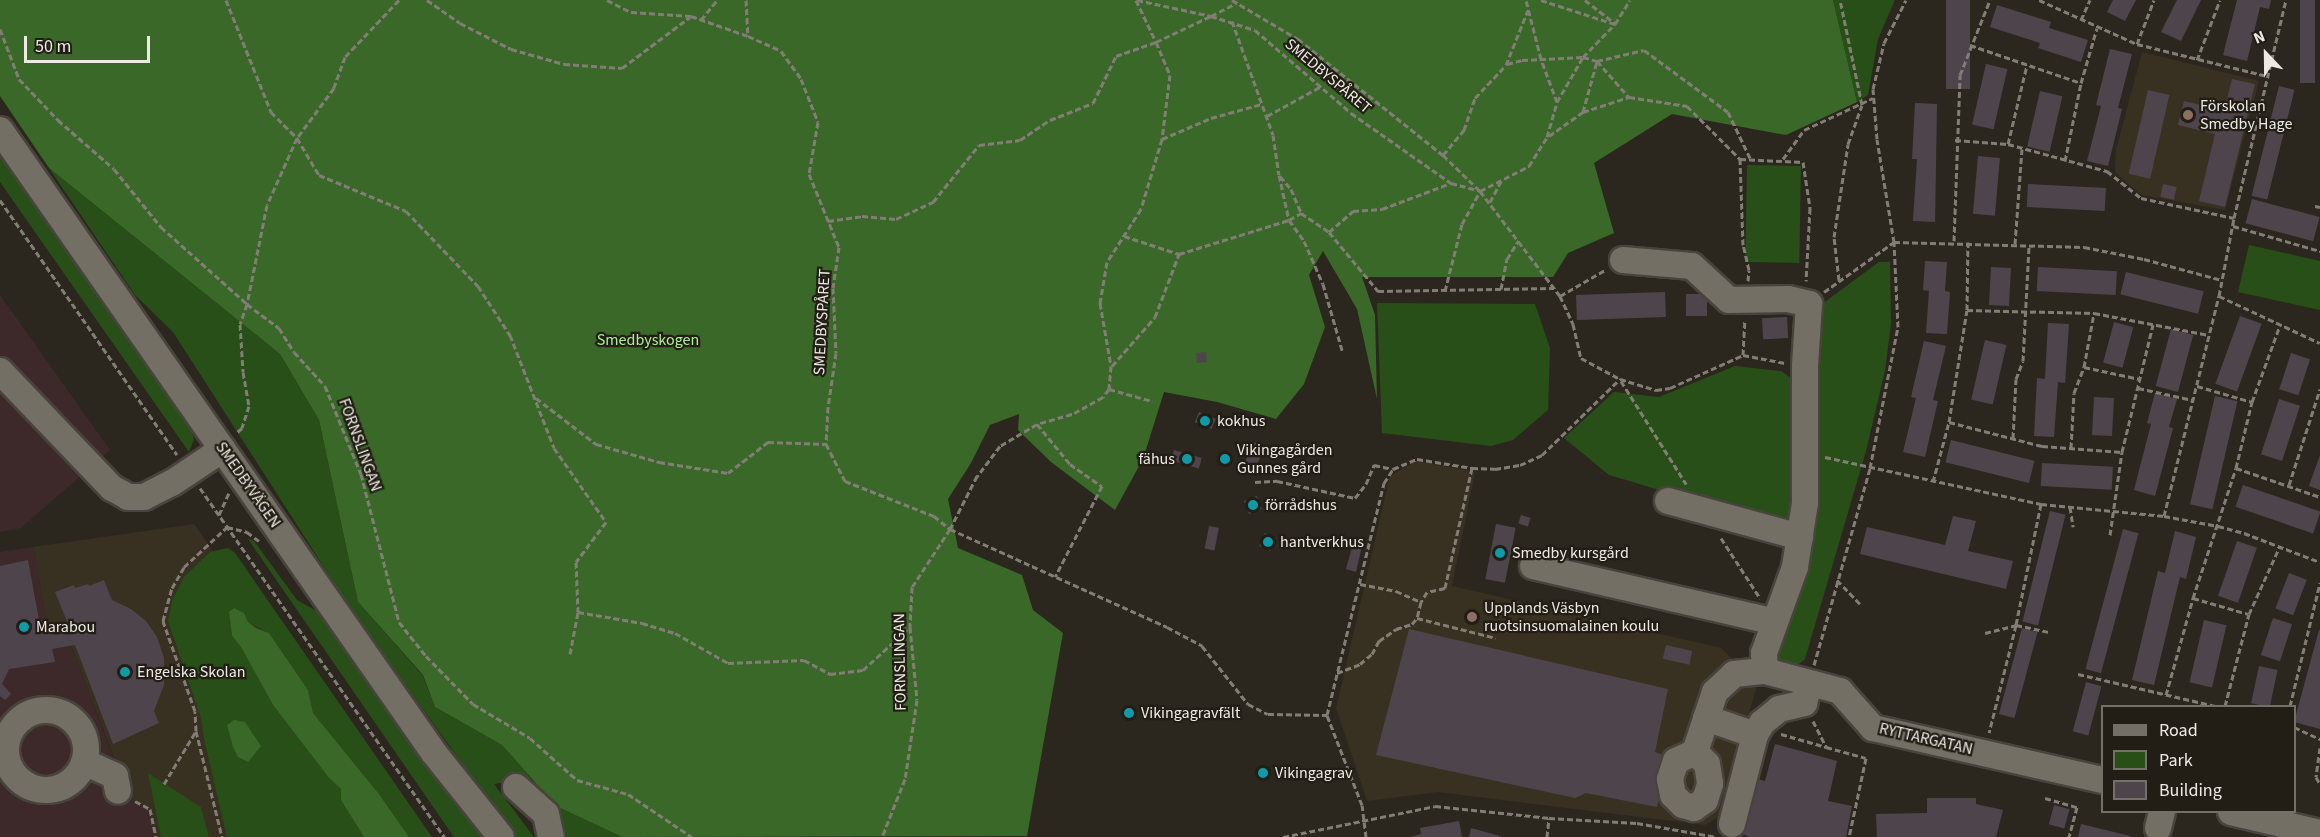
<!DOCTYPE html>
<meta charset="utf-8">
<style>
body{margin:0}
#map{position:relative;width:2320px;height:837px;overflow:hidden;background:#2c271e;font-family:"Source Sans 3",sans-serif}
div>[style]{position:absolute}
.industrial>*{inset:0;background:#3d2929}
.built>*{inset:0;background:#383021}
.green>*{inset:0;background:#274f17;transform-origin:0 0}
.forest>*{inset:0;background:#396828}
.building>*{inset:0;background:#4e454c;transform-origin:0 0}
.path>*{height:3px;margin-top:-1.5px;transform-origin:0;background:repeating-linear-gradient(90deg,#827e76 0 6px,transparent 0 9px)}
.roads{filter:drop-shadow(2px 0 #48443d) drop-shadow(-2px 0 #48443d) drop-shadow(0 2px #48443d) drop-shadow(0 -2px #48443d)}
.minor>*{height:26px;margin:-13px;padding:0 13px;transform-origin:13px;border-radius:13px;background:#746f64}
.minor>.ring{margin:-13px;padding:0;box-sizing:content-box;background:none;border:26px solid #746f64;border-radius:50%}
.dots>*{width:16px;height:16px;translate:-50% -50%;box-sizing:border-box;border:3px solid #221e15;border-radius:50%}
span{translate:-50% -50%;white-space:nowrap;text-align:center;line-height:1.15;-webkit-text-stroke:4.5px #221e15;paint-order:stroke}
.street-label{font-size:16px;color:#edeae4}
.poi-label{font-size:16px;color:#edeae4}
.left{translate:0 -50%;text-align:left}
.right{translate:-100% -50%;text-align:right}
.park-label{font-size:16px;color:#aaef94}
.legend{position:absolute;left:2101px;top:705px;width:195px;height:108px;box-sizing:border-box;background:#221e15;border:2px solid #737068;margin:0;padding:8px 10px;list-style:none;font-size:18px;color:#edeae4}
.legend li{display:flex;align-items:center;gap:12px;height:30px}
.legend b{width:30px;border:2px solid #737068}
.north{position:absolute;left:2236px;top:24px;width:60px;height:60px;-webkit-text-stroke:4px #221e15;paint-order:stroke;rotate:338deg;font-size:16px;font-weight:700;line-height:24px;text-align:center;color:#edeae4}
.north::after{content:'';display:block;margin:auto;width:21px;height:27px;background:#edeae4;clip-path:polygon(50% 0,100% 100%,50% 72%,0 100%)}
.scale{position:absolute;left:24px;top:36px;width:126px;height:27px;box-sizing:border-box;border:3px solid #edeae4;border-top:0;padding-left:8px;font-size:18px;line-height:21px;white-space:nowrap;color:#edeae4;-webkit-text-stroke:4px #221e15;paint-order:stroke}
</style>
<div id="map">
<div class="industrial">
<div style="clip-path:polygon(0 295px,110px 450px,21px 528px,0 532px)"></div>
<div style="clip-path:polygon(33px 547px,52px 649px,71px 646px,129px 799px,149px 810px,154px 837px,0 837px,0 552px)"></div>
</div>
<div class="built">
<div style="clip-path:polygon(2142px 52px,2259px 81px,2225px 210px,2141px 195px,2115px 172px,2116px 150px)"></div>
<div style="clip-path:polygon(1416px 461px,1475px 472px,1452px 586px,1721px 648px,1758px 683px,1719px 817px,1705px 825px,1438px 792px,1367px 801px,1336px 708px,1390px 476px)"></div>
<div style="clip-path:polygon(194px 524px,412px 837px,154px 837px,149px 810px,130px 799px,71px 646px,52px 649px,33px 547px)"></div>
</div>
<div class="green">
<div style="clip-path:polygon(1833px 0,1895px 0,1878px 39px,1868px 95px,1857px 102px)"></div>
<div style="clip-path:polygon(0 143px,189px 422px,194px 439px,189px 452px,0 182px)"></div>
<div style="left:1747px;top:165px;width:54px;height:97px;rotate:1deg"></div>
<div style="clip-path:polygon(49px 168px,280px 354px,319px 420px,358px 602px,423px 676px,435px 707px,502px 745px,531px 778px,494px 784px,534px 837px,515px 837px,353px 612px,173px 332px,135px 295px)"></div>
<div style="clip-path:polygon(2249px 245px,2320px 261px,2320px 310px,2238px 292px)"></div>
<div style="clip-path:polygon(1879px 262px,1890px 262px,1891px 324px,1885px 371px,1866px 451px,1805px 659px,1795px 667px,1776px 663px,1772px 647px,1799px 569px,1813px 323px,1822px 304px)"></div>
<div style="clip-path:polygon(1377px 303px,1535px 304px,1550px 348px,1548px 410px,1513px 440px,1491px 446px,1382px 433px)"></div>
<div style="clip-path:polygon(1735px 366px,1781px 371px,1798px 383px,1793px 516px,1781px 526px,1609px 475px,1564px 438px,1614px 392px,1659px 397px)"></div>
<div style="clip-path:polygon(248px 539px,254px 541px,297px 600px,320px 613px,392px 716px,481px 837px,454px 837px)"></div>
<div style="clip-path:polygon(228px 548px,235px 553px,432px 837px,409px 837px,379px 794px,313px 713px,308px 690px,269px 633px,248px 622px,244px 613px,229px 612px,232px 636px,241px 647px,273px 705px,329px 778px,341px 789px,341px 800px,364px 837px,227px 837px,204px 739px,201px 718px,168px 621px,172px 601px,184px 577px,210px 552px)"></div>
<div style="clip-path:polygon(148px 773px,201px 807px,209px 837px,161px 837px)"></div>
<div style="clip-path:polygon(556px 806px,622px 837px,565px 837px)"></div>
</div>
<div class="forest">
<div style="clip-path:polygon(0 0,1833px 0,1857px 102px,1786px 135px,1672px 114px,1594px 163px,1614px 233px,1568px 253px,1553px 277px,1362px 277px,1375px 315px,1377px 399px,1357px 309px,1323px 251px,1309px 275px,1325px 327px,1304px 384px,1276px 419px,1217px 402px,1164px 392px,1143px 459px,1115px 510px,1051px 462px,1018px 430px,1019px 414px,990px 425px,971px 463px,948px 499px,958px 548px,1022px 575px,1033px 610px,1063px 633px,1027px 836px,622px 837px,556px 806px,502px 745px,435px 707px,423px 675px,358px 602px,319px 420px,280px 354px,49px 168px,0 96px)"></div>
<div style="clip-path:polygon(234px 608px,244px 613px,248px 622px,256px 628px,269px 633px,308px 690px,313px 713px,379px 794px,409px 837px,364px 837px,341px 800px,341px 789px,329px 778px,273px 705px,241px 647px,232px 636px,229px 612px)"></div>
<div style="clip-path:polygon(234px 720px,245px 722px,261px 746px,248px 762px,238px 757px,233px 747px,227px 725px)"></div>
</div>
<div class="building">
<div style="left:1946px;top:0;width:24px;height:89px"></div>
<div style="clip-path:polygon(2113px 0,2136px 0,2125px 21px,2107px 12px)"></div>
<div style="clip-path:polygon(2177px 0,2201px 0,2181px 41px,2161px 32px)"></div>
<div style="clip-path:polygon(2237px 0,2271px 0,2269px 9px,2260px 7px,2247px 61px,2223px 55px)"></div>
<div style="left:2300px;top:0;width:15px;height:83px"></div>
<div style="clip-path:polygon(1997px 5px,2051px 22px,2049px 28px,2088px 40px,2081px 62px,2038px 48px,2040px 43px,1990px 27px)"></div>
<div style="clip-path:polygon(2110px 49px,2132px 54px,2118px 108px,2122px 109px,2108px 166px,2087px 161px,2101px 106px,2096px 105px)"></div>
<div style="left:1986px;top:64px;width:22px;height:62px;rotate:13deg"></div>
<div style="clip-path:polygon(2232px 79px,2255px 84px,2225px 207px,2199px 201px,2215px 134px,2178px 125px,2184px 101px,2224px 111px)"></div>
<div style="left:2279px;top:86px;width:16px;height:113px;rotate:14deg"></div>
<div style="left:2148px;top:90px;width:22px;height:86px;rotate:13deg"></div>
<div style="left:2040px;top:91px;width:23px;height:57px;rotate:13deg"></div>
<div style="clip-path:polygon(1915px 103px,1937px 104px,1935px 222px,1913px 221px,1917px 159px,1912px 159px)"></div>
<div style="left:1978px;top:156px;width:22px;height:58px;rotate:5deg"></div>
<div style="left:2028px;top:184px;width:78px;height:23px;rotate:3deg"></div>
<div style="left:2163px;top:184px;width:14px;height:13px;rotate:12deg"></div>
<div style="left:2252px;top:199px;width:70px;height:25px;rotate:15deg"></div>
<div style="clip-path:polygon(1925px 261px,1947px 262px,1945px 291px,1950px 292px,1947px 334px,1926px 333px,1929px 291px,1923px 290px)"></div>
<div style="left:1991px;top:267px;width:20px;height:38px;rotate:3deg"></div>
<div style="left:2038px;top:267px;width:79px;height:24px;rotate:3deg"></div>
<div style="left:2126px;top:272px;width:80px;height:23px;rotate:14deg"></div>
<div style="left:1665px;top:292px;width:25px;height:89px;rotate:88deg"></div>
<div style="left:1686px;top:294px;width:21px;height:22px"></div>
<div style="left:2240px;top:316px;width:23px;height:72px;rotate:20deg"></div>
<div style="left:1787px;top:317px;width:21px;height:25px;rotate:87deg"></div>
<div style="left:2114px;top:322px;width:20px;height:42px;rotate:15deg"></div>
<div style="clip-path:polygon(2048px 323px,2069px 324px,2065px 383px,2058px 382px,2054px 437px,2034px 436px,2037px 378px,2045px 379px)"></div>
<div style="left:2171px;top:329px;width:23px;height:59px;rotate:15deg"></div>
<div style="left:1985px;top:340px;width:22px;height:61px;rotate:13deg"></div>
<div style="clip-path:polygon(1924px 341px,1946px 346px,1933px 400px,1938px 401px,1925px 457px,1903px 452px,1916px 398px,1911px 397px)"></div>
<div style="left:1206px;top:352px;width:10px;height:10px;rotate:84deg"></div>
<div style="left:2291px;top:353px;width:20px;height:38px;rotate:18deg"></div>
<div style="clip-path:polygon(2155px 393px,2177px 399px,2169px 427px,2173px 428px,2155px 496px,2134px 490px,2151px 424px,2147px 423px)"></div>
<div style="left:2215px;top:396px;width:23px;height:111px;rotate:13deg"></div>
<div style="left:2094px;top:397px;width:20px;height:38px;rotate:3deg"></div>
<div style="left:2279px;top:399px;width:22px;height:58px;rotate:18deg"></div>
<div style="left:1199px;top:412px;width:18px;height:11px;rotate:22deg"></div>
<div style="left:1951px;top:440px;width:86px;height:23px;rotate:14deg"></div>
<div style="left:1254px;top:442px;width:12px;height:22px;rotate:24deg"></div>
<div style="left:1174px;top:450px;width:29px;height:11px;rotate:16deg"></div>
<div style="clip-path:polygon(2320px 455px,2320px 490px,2309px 486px)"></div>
<div style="left:2042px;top:463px;width:71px;height:23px;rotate:3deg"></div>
<div style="left:2243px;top:485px;width:82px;height:23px;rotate:19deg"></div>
<div style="left:1257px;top:496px;width:14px;height:14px;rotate:69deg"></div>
<div style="left:2050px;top:511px;width:16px;height:114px;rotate:14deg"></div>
<div style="left:1521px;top:515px;width:10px;height:9px;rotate:17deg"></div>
<div style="clip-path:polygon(1953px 516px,1976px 521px,1968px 551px,2013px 561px,2006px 589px,1860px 554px,1867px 527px,1945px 545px)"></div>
<div style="left:1496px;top:524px;width:20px;height:56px;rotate:11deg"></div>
<div style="left:1209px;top:526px;width:10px;height:23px;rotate:11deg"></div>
<div style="left:2123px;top:529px;width:16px;height:145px;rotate:15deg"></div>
<div style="clip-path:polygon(2175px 531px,2196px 537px,2186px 579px,2180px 577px,2154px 685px,2132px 680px,2158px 571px,2165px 573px)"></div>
<div style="left:1265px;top:533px;width:12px;height:14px;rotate:24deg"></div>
<div style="left:2237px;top:541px;width:21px;height:58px;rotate:19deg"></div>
<div style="clip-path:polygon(1353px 544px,1362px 546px,1356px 572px,1346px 569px)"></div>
<div style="clip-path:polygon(28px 560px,39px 620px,47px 619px,49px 634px,71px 631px,55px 592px,74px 585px,75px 588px,88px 584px,89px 586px,104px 580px,112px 600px,131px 609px,146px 621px,157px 637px,164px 658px,164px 685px,154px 711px,159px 723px,113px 744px,75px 645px,52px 649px,55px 662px,9px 669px,2px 684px,11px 694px,5px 700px,0 696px,0 566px)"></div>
<div style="left:2289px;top:573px;width:19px;height:38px;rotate:21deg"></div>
<div style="left:2273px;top:618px;width:20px;height:39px;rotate:18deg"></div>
<div style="left:2204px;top:620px;width:23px;height:64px;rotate:13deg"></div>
<div style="left:2022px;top:628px;width:16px;height:89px;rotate:15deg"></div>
<div style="clip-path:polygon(1409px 629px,1668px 689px,1655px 752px,1668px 757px,1657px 807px,1586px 793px,1575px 798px,1376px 755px)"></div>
<div style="clip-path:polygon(2319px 630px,2320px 630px,2320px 729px,2294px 722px)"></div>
<div style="left:1666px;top:645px;width:27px;height:14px;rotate:13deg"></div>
<div style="left:2259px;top:666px;width:19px;height:38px;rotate:12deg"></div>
<div style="left:2086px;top:682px;width:16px;height:51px;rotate:15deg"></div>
<div style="clip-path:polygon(1775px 744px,1837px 761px,1828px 801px,1852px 806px,1846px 837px,1749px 837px,1741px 833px,1754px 778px,1765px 781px)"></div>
<div style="clip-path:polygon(1927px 798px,1976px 798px,1976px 804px,2003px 810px,1996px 837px,1877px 837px,1876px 814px,1927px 813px)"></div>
<div style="left:2054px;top:805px;width:16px;height:20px;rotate:15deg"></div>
<div style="clip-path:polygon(1459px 821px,1462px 837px,1410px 837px,1421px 834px,1420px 828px)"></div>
<div style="clip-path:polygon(2081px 824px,2130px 836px,2130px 837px,2078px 837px)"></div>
<div style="clip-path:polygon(1471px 828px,1500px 836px,1500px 837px,1469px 837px)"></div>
</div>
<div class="path">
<div style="left:226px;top:0;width:121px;rotate:68.1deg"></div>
<div style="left:271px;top:112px;width:37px;rotate:45deg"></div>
<div style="left:297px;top:138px;width:73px;rotate:114.1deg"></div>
<div style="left:267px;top:205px;width:101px;rotate:101.4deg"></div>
<div style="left:247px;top:304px;width:40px;rotate:37deg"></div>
<div style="left:279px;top:328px;width:28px;rotate:58deg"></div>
<div style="left:294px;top:352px;width:46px;rotate:47.6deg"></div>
<div style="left:325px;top:386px;width:95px;rotate:67.8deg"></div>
<div style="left:361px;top:474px;width:153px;rotate:75.6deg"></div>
<div style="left:399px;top:622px;width:43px;rotate:51.5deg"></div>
<div style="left:426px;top:656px;width:67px;rotate:45.6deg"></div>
<div style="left:473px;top:704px;width:66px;rotate:30.8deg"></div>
<div style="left:530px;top:738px;width:63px;rotate:41.8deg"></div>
<div style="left:577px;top:780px;width:53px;rotate:15.4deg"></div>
<div style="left:628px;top:794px;width:77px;rotate:33.9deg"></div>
<div style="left:399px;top:0;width:79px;rotate:133.5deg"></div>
<div style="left:345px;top:57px;width:33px;rotate:110deg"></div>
<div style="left:334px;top:88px;width:62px;rotate:126.5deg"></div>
<div style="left:297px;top:138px;width:43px;rotate:59.3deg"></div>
<div style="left:319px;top:175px;width:94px;rotate:22.5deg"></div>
<div style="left:406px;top:211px;width:104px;rotate:46.2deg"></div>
<div style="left:478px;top:286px;width:59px;rotate:56.9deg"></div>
<div style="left:510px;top:335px;width:121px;rotate:68.7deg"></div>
<div style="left:554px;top:448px;width:90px;rotate:54.9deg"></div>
<div style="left:606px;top:522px;width:50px;rotate:126.9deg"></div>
<div style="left:576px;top:562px;width:50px;rotate:87.7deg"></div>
<div style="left:578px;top:612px;width:65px;rotate:9.8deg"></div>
<div style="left:642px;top:623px;width:34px;rotate:17deg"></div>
<div style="left:675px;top:633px;width:61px;rotate:29.5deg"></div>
<div style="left:728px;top:663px;width:76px;rotate:-2.3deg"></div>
<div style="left:804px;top:660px;width:30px;rotate:28deg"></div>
<div style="left:830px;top:674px;width:33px;rotate:-7deg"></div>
<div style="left:863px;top:670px;width:64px;rotate:-42.5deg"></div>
<div style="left:427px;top:0;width:40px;rotate:34.9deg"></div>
<div style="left:460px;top:23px;width:57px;rotate:27deg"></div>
<div style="left:511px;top:49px;width:55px;rotate:15.8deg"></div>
<div style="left:564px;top:64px;width:58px;rotate:3.9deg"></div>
<div style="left:622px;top:68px;width:85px;rotate:-36.9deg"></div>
<div style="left:607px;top:0;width:27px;rotate:27deg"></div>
<div style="left:631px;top:12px;width:60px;rotate:3.8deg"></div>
<div style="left:691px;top:16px;width:60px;rotate:19.3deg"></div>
<div style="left:748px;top:36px;width:36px;rotate:24deg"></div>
<div style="left:781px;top:51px;width:34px;rotate:54deg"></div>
<div style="left:801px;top:79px;width:46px;rotate:68.4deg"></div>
<div style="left:818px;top:122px;width:53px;rotate:99.8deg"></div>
<div style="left:809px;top:174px;width:79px;rotate:67.7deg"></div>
<div style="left:839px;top:247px;width:41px;rotate:98.3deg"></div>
<div style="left:833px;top:288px;width:65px;rotate:87.4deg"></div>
<div style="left:836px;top:353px;width:55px;rotate:98.4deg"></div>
<div style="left:828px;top:407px;width:37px;rotate:93deg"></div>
<div style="left:826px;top:444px;width:42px;rotate:62.8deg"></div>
<div style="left:845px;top:481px;width:96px;rotate:21.5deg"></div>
<div style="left:934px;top:516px;width:21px;rotate:39deg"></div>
<div style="left:950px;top:529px;width:238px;rotate:24.3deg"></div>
<div style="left:1167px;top:627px;width:40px;rotate:28deg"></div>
<div style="left:1202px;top:646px;width:74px;rotate:51.6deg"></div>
<div style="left:1248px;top:704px;width:22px;rotate:27deg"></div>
<div style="left:1268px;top:714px;width:59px;rotate:1deg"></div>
<div style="left:746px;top:0;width:36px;rotate:87deg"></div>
<div style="left:1136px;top:0;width:47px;rotate:64.5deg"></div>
<div style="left:1156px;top:42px;width:61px;rotate:-25.3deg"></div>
<div style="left:1211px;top:16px;width:46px;rotate:17.7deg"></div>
<div style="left:1255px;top:30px;width:127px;rotate:40.8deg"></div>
<div style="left:1351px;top:113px;width:122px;rotate:35deg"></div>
<div style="left:1451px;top:183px;width:30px;rotate:15deg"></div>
<div style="left:1480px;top:191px;width:55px;rotate:-27deg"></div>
<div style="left:1529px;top:166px;width:34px;rotate:-58deg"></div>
<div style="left:1547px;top:137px;width:36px;rotate:-74deg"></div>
<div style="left:1557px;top:102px;width:46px;rotate:-110.4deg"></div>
<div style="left:1541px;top:59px;width:61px;rotate:-104.3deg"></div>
<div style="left:1137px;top:0;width:76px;rotate:12.2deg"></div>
<div style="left:1211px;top:16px;width:27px;rotate:-27deg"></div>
<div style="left:1232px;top:0;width:77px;rotate:30.6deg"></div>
<div style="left:1298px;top:39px;width:186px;rotate:38.7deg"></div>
<div style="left:1443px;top:155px;width:52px;rotate:44.2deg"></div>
<div style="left:1480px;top:191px;width:132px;rotate:52.7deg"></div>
<div style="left:1560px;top:296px;width:31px;rotate:65deg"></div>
<div style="left:1573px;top:324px;width:35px;rotate:77deg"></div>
<div style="left:1581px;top:358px;width:44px;rotate:28.3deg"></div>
<div style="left:1620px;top:379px;width:38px;rotate:17deg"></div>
<div style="left:1656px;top:390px;width:14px;rotate:-8deg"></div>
<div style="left:1670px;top:388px;width:80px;rotate:-24.3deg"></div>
<div style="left:1743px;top:355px;width:43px;rotate:10.8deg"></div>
<div style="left:1541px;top:0;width:78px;rotate:18deg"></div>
<div style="left:1585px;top:0;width:37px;rotate:38deg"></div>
<div style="left:2039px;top:0;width:107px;rotate:24.2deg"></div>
<div style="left:2137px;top:44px;width:134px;rotate:13.8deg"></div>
<div style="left:701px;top:20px;width:26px;rotate:-51deg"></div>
<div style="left:2081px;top:20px;width:22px;rotate:-66deg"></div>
<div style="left:1232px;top:21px;width:121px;rotate:70.2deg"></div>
<div style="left:1273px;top:135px;width:40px;rotate:81.5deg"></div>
<div style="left:1279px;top:175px;width:46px;rotate:77.5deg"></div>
<div style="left:1289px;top:220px;width:26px;rotate:54deg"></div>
<div style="left:1304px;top:241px;width:47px;rotate:66.2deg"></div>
<div style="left:1323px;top:284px;width:69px;rotate:73.9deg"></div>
<div style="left:0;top:29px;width:53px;rotate:69.2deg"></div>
<div style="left:19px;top:79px;width:57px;rotate:46.4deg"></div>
<div style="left:58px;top:120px;width:74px;rotate:41.2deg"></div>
<div style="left:114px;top:169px;width:75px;rotate:51deg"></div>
<div style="left:161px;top:227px;width:115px;rotate:41.8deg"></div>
<div style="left:247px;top:304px;width:21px;rotate:109deg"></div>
<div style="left:240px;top:324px;width:48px;rotate:86.4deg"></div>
<div style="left:243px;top:372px;width:35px;rotate:80deg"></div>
<div style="left:249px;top:406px;width:23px;rotate:108deg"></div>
<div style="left:242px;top:428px;width:9px;rotate:139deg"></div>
<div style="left:2137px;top:44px;width:47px;rotate:-68.9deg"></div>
<div style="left:1970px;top:45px;width:117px;rotate:18.9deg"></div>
<div style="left:2197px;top:60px;width:64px;rotate:-69deg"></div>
<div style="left:1507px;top:64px;width:16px;rotate:-15deg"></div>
<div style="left:1522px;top:60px;width:61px;rotate:-2.8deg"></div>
<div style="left:1583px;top:57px;width:15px;rotate:16deg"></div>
<div style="left:1597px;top:61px;width:48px;rotate:48.4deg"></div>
<div style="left:1557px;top:102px;width:52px;rotate:-60deg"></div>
<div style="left:1583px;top:57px;width:46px;rotate:-45.9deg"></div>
<div style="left:1615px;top:24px;width:28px;rotate:-58deg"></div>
<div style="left:1583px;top:112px;width:53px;rotate:-74.6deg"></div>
<div style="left:1597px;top:61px;width:48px;rotate:-13.2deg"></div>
<div style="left:1644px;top:50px;width:104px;rotate:36.4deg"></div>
<div style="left:1728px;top:112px;width:51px;rotate:64.4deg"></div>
<div style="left:1267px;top:116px;width:60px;rotate:-28.7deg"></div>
<div style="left:1549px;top:136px;width:42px;rotate:-35.2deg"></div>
<div style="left:1583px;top:112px;width:48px;rotate:-18.1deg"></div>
<div style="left:1629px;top:97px;width:59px;rotate:8.8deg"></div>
<div style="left:1687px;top:106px;width:75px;rotate:45deg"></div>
<div style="left:1162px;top:139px;width:53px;rotate:-23.2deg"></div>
<div style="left:1211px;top:118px;width:53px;rotate:-15.4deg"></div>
<div style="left:1955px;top:140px;width:53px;rotate:4.3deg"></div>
<div style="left:2008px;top:144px;width:103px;rotate:15.3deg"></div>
<div style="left:2107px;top:171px;width:43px;rotate:38.5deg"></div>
<div style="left:2141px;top:198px;width:95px;rotate:12.1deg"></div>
<div style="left:2008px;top:144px;width:81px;rotate:-76.5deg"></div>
<div style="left:1443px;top:155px;width:33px;rotate:-50deg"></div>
<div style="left:1464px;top:130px;width:34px;rotate:-71deg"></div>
<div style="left:1475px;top:98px;width:45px;rotate:-46.8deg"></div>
<div style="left:1506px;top:65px;width:59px;rotate:-68.2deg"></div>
<div style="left:1783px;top:159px;width:36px;rotate:-54deg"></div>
<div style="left:1804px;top:130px;width:76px;rotate:-24.9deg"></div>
<div style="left:2065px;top:161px;width:80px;rotate:-78.4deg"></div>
<div style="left:2081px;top:83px;width:57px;rotate:-73.8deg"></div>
<div style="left:1280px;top:176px;width:17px;rotate:50deg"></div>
<div style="left:1291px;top:189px;width:26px;rotate:67deg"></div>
<div style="left:0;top:200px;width:310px;rotate:55.2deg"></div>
<div style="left:1490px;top:202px;width:24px;rotate:-62deg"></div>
<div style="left:2315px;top:206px;width:5px;rotate:11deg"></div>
<div style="left:828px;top:221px;width:34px;rotate:-8deg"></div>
<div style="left:862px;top:216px;width:34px;rotate:5deg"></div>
<div style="left:896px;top:219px;width:41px;rotate:-24.7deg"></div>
<div style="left:933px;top:202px;width:73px;rotate:-51.1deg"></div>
<div style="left:979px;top:145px;width:41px;rotate:-7deg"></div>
<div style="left:1020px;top:140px;width:36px;rotate:-34deg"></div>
<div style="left:1050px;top:120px;width:46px;rotate:-21.6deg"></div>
<div style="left:1093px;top:103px;width:52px;rotate:-63.9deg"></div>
<div style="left:1116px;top:56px;width:42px;rotate:-19.3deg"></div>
<div style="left:1156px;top:42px;width:36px;rotate:67deg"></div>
<div style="left:1170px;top:75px;width:64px;rotate:97.1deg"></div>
<div style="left:1162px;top:139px;width:73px;rotate:106.7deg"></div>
<div style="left:1141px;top:209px;width:63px;rotate:122.7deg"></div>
<div style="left:1107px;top:262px;width:42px;rotate:99.7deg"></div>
<div style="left:1100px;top:303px;width:64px;rotate:80.1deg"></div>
<div style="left:1111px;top:366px;width:23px;rotate:95deg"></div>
<div style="left:1109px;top:389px;width:10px;rotate:127deg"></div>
<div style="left:1103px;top:397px;width:35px;rotate:151deg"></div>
<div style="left:1072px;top:414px;width:36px;rotate:164deg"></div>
<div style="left:1037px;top:424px;width:43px;rotate:149.3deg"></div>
<div style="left:1000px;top:446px;width:38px;rotate:127deg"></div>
<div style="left:977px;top:476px;width:59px;rotate:117deg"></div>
<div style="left:950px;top:529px;width:69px;rotate:123.2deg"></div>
<div style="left:912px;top:587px;width:40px;rotate:92.9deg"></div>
<div style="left:910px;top:627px;width:73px;rotate:84.5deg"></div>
<div style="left:917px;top:700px;width:80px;rotate:98.6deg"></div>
<div style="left:905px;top:779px;width:62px;rotate:111.6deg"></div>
<div style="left:2233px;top:226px;width:91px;rotate:16deg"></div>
<div style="left:1329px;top:232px;width:32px;rotate:-41deg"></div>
<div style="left:1353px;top:211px;width:29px;rotate:-4deg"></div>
<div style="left:1382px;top:209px;width:74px;rotate:-20.6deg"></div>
<div style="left:1124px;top:236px;width:58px;rotate:18.1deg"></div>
<div style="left:1954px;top:241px;width:166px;rotate:-87.9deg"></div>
<div style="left:1960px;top:75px;width:81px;rotate:-68.2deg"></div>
<div style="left:2015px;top:244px;width:95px;rotate:-85.8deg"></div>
<div style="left:1839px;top:280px;width:43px;rotate:-96.6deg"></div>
<div style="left:1834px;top:237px;width:94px;rotate:-81.4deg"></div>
<div style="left:1848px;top:144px;width:41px;rotate:-70.3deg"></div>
<div style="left:1862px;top:105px;width:107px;rotate:-101.8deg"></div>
<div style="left:1748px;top:281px;width:11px;rotate:-85deg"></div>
<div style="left:1749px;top:270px;width:26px;rotate:-103deg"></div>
<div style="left:1743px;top:245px;width:86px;rotate:-92deg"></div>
<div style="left:1740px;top:159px;width:63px;rotate:2.7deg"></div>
<div style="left:1803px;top:162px;width:47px;rotate:81.3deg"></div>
<div style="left:1810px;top:208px;width:73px;rotate:93.1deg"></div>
<div style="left:1501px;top:289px;width:31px;rotate:-79deg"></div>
<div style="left:1507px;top:259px;width:22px;rotate:-58deg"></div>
<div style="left:1445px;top:291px;width:69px;rotate:-75.8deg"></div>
<div style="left:1462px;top:224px;width:38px;rotate:-61deg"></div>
<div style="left:1824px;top:292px;width:86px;rotate:-35.5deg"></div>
<div style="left:1894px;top:242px;width:190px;rotate:1.5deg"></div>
<div style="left:2084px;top:247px;width:61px;rotate:11.3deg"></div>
<div style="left:2144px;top:259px;width:81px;rotate:15.1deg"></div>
<div style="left:1560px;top:296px;width:52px;rotate:-30deg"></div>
<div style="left:2219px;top:296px;width:111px;rotate:25deg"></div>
<div style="left:1967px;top:310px;width:127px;rotate:1.4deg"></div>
<div style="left:2094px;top:313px;width:117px;rotate:10.8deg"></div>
<div style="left:1743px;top:355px;width:35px;rotate:-87deg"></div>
<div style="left:1112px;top:366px;width:65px;rotate:-48.7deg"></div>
<div style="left:1155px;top:317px;width:67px;rotate:-69.1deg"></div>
<div style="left:1179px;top:254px;width:115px;rotate:-17.2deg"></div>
<div style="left:1289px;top:220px;width:14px;rotate:-30deg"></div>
<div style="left:1301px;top:213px;width:34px;rotate:34deg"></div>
<div style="left:1329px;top:232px;width:77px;rotate:50.3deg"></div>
<div style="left:1378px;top:291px;width:175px;rotate:-1deg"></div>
<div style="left:2084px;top:367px;width:57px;rotate:12.1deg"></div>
<div style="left:1621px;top:381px;width:122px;rotate:57.7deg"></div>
<div style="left:2197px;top:386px;width:57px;rotate:16.2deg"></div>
<div style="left:2138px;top:388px;width:56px;rotate:12.3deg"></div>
<div style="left:1109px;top:389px;width:45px;rotate:15.6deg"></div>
<div style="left:536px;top:398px;width:76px;rotate:37.5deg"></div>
<div style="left:596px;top:444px;width:66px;rotate:15.9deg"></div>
<div style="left:659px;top:462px;width:70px;rotate:9.1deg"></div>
<div style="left:728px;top:473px;width:51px;rotate:-37.8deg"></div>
<div style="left:768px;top:442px;width:58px;rotate:2deg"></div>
<div style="left:1949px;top:422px;width:96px;rotate:14.5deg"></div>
<div style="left:2042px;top:446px;width:80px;rotate:4.3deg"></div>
<div style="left:1037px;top:424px;width:52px;rotate:50.5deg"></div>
<div style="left:1070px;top:464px;width:39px;rotate:35deg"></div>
<div style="left:1102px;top:486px;width:102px;rotate:117.3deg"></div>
<div style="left:2013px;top:438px;width:59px;rotate:-87.1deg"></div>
<div style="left:2016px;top:379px;width:19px;rotate:-69deg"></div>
<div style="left:2023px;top:361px;width:116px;rotate:-87deg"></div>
<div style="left:2071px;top:448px;width:55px;rotate:-86.9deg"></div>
<div style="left:2074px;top:393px;width:28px;rotate:-69deg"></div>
<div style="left:2084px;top:367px;width:55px;rotate:-79.5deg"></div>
<div style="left:1825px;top:457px;width:221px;rotate:12.3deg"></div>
<div style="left:2041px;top:504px;width:124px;rotate:5.6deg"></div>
<div style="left:2164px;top:516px;width:55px;rotate:10.5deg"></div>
<div style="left:2218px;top:526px;width:27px;rotate:15deg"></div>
<div style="left:2244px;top:533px;width:81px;rotate:20.9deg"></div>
<div style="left:1472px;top:468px;width:123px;rotate:102.7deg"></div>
<div style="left:1445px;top:588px;width:18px;rotate:167deg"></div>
<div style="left:1427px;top:592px;width:12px;rotate:121deg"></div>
<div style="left:1421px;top:602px;width:16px;rotate:104deg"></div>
<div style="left:1417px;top:618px;width:81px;rotate:14.2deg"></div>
<div style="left:2236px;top:468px;width:89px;rotate:19deg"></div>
<div style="left:1255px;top:482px;width:22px;rotate:-3deg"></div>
<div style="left:1277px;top:481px;width:80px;rotate:12.3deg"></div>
<div style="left:1355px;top:498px;width:18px;rotate:-52deg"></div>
<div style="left:1366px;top:484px;width:21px;rotate:-67deg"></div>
<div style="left:1374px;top:465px;width:19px;rotate:12deg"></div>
<div style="left:1933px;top:482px;width:62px;rotate:-75.1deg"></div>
<div style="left:1949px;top:422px;width:113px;rotate:-80.9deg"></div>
<div style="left:1967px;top:310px;width:68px;rotate:-89.2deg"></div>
<div style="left:2289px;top:485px;width:101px;rotate:-72.1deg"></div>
<div style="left:200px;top:488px;width:426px;rotate:55deg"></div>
<div style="left:2041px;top:504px;width:124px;rotate:101.7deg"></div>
<div style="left:2016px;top:625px;width:33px;rotate:12deg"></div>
<div style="left:2070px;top:507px;width:20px;rotate:81deg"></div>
<div style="left:219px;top:515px;width:24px;rotate:-66deg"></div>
<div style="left:2164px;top:516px;width:227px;rotate:-76deg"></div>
<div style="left:2219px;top:296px;width:79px;rotate:-79.1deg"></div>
<div style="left:2234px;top:218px;width:224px;rotate:-76.6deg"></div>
<div style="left:2110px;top:535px;width:84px;rotate:-81.8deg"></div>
<div style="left:2122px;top:452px;width:131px;rotate:-76.3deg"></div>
<div style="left:1721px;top:538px;width:72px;rotate:57deg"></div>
<div style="left:1837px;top:580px;width:33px;rotate:46deg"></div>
<div style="left:1360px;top:584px;width:37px;rotate:11deg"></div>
<div style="left:1396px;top:591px;width:27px;rotate:24deg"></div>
<div style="left:2193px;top:598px;width:57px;rotate:16.2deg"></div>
<div style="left:1985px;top:633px;width:32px;rotate:-14deg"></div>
<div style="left:2016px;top:625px;width:111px;rotate:104deg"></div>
<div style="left:570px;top:654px;width:43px;rotate:-79.2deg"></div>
<div style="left:1814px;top:665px;width:205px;rotate:-74.1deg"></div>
<div style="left:1870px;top:468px;width:144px;rotate:-78.8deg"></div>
<div style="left:1898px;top:327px;width:85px;rotate:-92.7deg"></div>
<div style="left:1894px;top:242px;width:104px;rotate:-99.4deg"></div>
<div style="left:1877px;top:139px;width:50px;rotate:-94.6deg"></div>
<div style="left:1873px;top:89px;width:47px;rotate:-76.6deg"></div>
<div style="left:1884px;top:43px;width:48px;rotate:-62.9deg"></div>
<div style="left:1337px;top:673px;width:25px;rotate:-21deg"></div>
<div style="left:1360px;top:664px;width:16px;rotate:-40deg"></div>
<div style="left:1372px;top:654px;width:15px;rotate:-62deg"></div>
<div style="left:1379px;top:641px;width:21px;rotate:-35deg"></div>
<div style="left:1396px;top:629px;width:17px;rotate:-17deg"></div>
<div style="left:1412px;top:624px;width:8px;rotate:-50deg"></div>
<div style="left:2078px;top:674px;width:142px;rotate:13.1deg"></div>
<div style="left:2166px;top:695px;width:101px;rotate:-74.4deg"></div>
<div style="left:2193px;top:598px;width:137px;rotate:-71.7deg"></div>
<div style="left:2236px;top:468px;width:68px;rotate:-76.4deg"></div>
<div style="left:2252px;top:402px;width:82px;rotate:-70deg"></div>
<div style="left:2225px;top:706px;width:95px;rotate:-75.4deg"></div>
<div style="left:2249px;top:614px;width:75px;rotate:-65.5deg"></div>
<div style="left:2290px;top:706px;width:127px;rotate:-76.3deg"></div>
<div style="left:1813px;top:721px;width:29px;rotate:63deg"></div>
<div style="left:1826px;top:747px;width:41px;rotate:15.4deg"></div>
<div style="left:1866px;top:758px;width:81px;rotate:102.1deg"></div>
<div style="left:2294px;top:727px;width:29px;rotate:25deg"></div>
<div style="left:196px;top:731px;width:109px;rotate:76.2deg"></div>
<div style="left:1781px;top:734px;width:47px;rotate:16.1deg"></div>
<div style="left:2320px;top:748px;width:29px;rotate:98deg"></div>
<div style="left:2316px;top:777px;width:8px;rotate:60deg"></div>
<div style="left:164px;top:784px;width:62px;rotate:-58.9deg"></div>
<div style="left:196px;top:731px;width:20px;rotate:-93deg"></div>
<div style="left:195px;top:711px;width:96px;rotate:-109.6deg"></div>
<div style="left:163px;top:621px;width:34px;rotate:-75deg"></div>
<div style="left:172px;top:588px;width:24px;rotate:-60deg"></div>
<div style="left:184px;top:567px;width:59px;rotate:-42.9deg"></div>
<div style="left:227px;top:527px;width:21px;rotate:14deg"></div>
<div style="left:247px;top:532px;width:15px;rotate:37deg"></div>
<div style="left:2045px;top:798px;width:33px;rotate:16deg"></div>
<div style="left:2077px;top:807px;width:31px;rotate:105deg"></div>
<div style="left:135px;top:801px;width:17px;rotate:28deg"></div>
<div style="left:150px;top:809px;width:29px;rotate:78deg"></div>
<div style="left:1283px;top:837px;width:155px;rotate:-11.5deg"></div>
<div style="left:1435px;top:806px;width:115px;rotate:6deg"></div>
<div style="left:1549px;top:818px;width:88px;rotate:3.3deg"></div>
<div style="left:1637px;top:823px;width:81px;rotate:9.9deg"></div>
<div style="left:1366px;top:837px;width:32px;rotate:-97deg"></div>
<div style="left:1362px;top:805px;width:97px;rotate:-111.3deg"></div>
<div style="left:1327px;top:715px;width:239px;rotate:-76.2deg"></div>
<div style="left:1384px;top:483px;width:17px;rotate:-57deg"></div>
<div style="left:1393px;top:469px;width:26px;rotate:-23deg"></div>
<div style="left:1417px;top:459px;width:56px;rotate:9.3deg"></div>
<div style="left:1472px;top:468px;width:23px;rotate:2deg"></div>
<div style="left:1495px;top:469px;width:25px;rotate:-9deg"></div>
<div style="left:1520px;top:465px;width:24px;rotate:-24deg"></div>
<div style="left:1542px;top:455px;width:109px;rotate:-44.3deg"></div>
<div style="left:1547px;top:837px;width:19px;rotate:-84deg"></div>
</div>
<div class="roads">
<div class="minor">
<div style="left:0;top:130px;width:759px;rotate:55.14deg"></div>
<div style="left:434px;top:753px;width:107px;rotate:51.4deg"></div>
<div style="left:1623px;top:260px;width:69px;rotate:5deg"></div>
<div style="left:1692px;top:266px;width:50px;rotate:42.6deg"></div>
<div style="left:1729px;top:300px;width:59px;rotate:-1deg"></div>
<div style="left:1788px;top:299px;width:22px;rotate:13deg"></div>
<div style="left:1809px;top:304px;width:62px;rotate:93.7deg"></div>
<div style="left:1805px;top:366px;width:137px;rotate:90deg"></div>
<div style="left:1805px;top:503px;width:65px;rotate:98.9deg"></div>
<div style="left:1795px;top:567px;width:91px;rotate:109.8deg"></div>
<div style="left:1764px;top:653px;width:18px;rotate:87deg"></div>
<div style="left:1765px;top:671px;width:78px;rotate:14.9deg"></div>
<div style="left:1840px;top:691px;width:50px;rotate:48.3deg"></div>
<div style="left:1873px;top:728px;width:235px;rotate:12.8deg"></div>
<div style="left:0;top:371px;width:162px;rotate:46.3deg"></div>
<div style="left:112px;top:488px;width:18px;rotate:29deg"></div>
<div style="left:128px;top:497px;width:16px"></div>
<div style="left:144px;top:497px;width:31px;rotate:-27deg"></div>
<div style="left:172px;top:483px;width:61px;rotate:-33.7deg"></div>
<div style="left:1668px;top:501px;width:137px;rotate:15.3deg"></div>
<div style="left:1533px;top:566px;width:248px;rotate:13deg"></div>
<div class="ring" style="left:6px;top:710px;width:54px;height:54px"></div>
<div style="left:1706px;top:718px;width:52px;rotate:19.1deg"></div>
<div style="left:1695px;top:752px;width:17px;rotate:45deg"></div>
<div style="left:1707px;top:764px;width:20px;rotate:81deg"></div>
<div style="left:1710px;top:784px;width:17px;rotate:107deg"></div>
<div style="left:1705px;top:800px;width:14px;rotate:144deg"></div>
<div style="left:1694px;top:808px;width:11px;rotate:-165deg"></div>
<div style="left:1683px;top:805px;width:14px;rotate:-135deg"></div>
<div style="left:1673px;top:795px;width:16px;rotate:-101deg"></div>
<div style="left:1670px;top:779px;width:19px;rotate:-72deg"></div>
<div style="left:1676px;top:761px;width:21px;rotate:-25deg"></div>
<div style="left:1695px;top:752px;width:63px;rotate:-71.6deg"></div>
<div style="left:1715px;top:692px;width:26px;rotate:-43deg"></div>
<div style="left:1734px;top:674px;width:31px;rotate:-6deg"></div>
<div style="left:84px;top:762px;width:34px;rotate:24deg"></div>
<div style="left:115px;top:776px;width:15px;rotate:79deg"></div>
<div style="left:516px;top:787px;width:40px;rotate:42deg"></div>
<div style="left:546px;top:814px;width:24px;rotate:78deg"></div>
<div style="left:2231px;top:812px;width:91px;rotate:13.3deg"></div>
<div style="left:1732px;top:824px;width:92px;rotate:-75.5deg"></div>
<div style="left:1755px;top:735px;width:14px;rotate:-60deg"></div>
<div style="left:1762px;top:723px;width:22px;rotate:-39deg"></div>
<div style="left:1779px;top:709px;width:26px;rotate:-13deg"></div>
<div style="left:1804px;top:703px;width:20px;rotate:-75deg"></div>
<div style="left:2158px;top:828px;width:16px;rotate:-76deg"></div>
</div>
</div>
<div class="dots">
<div style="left:2188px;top:115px;background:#8d6e63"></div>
<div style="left:1205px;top:421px;background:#0f9aa8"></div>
<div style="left:1187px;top:459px;background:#0f9aa8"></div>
<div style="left:1225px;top:459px;background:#0f9aa8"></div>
<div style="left:1253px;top:505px;background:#0f9aa8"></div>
<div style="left:1268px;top:542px;background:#0f9aa8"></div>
<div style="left:1500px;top:553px;background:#0f9aa8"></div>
<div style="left:1472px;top:617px;background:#8d6e63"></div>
<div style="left:24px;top:627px;background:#0f9aa8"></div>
<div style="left:125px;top:672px;background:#0f9aa8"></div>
<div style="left:1129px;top:713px;background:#0f9aa8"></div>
<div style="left:1263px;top:773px;background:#0f9aa8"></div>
</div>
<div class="street-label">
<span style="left:1328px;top:76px;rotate:40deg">SMEDBYSPÅRET</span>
<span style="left:822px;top:322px;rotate:-87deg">SMEDBYSPÅRET</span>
<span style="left:360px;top:445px;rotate:70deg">FORNSLINGAN</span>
<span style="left:248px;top:485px;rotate:55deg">SMEDBYVÄGEN</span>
<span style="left:900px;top:662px;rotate:-91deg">FORNSLINGAN</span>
<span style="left:1926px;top:739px;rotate:13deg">RYTTARGATAN</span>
</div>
<div class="poi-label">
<span class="left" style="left:2200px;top:115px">Förskolan<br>Smedby Hage</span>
<span class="left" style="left:1217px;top:421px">kokhus</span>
<span class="left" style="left:1237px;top:459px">Vikingagården<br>Gunnes gård</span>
<span class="right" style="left:1175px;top:459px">fähus</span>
<span class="left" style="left:1265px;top:505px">förrådshus</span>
<span class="left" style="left:1280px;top:542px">hantverkhus</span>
<span class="left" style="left:1512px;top:553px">Smedby kursgård</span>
<span class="left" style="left:1484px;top:617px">Upplands Väsbyn<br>ruotsinsuomalainen koulu</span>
<span class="left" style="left:36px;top:627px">Marabou</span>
<span class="left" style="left:137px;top:672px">Engelska Skolan</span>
<span class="left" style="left:1141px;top:713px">Vikingagravfält</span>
<span class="left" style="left:1275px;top:773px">Vikingagrav</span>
</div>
<div class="park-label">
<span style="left:648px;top:340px">Smedbyskogen</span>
</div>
<ul class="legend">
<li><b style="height:8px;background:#746f64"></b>Road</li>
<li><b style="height:16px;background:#274f17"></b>Park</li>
<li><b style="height:16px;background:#4e454c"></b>Building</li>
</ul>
<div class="north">N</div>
<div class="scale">50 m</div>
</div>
